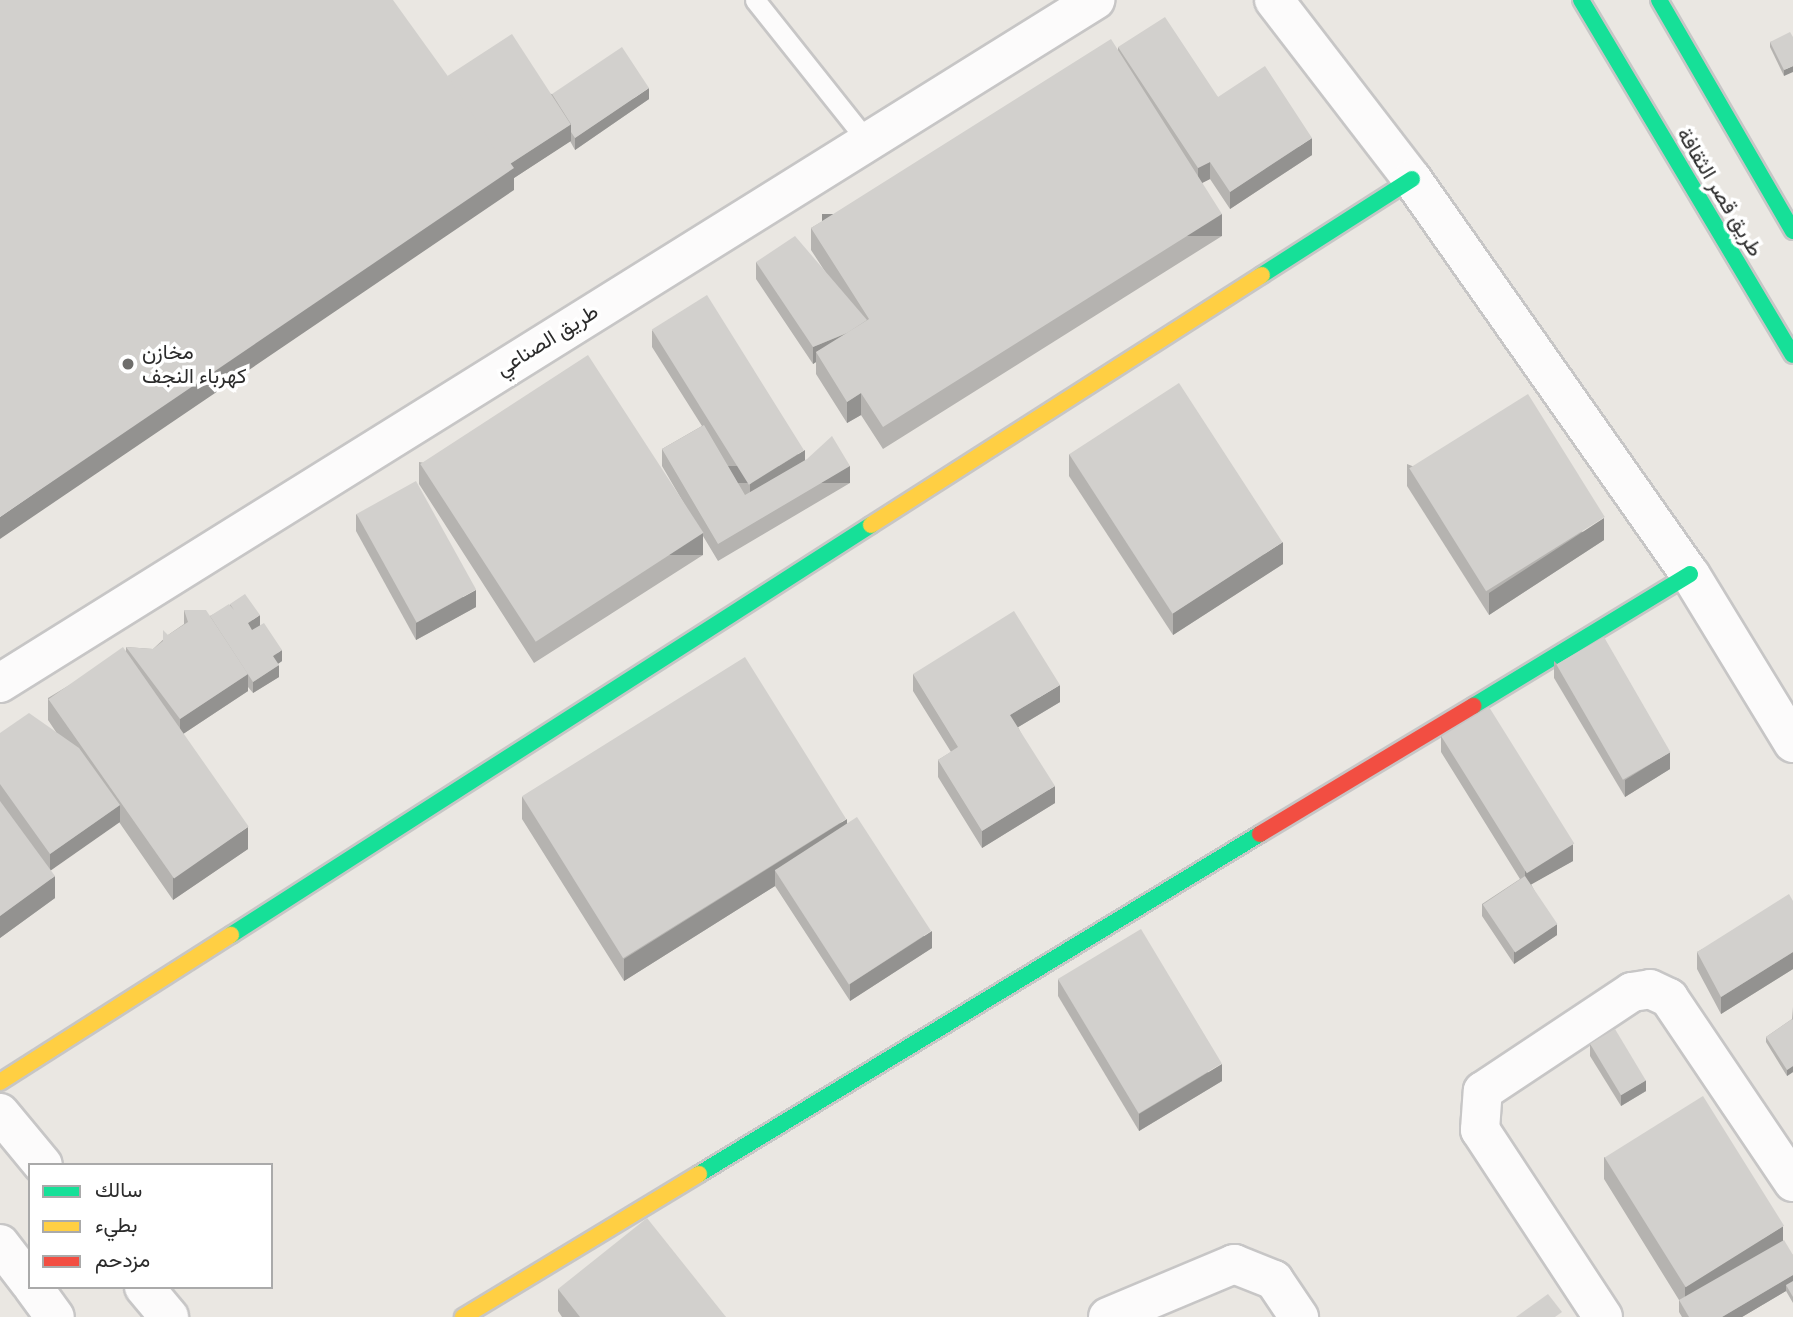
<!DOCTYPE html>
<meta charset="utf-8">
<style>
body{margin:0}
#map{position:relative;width:1793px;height:1317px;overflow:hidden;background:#eae7e2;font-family:"Public Sans",Vazirmatn,sans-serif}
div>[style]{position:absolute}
.roads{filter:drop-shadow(2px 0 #c7c6c6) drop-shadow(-2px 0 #c7c6c6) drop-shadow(0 2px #c7c6c6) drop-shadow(0 -2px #c7c6c6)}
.lane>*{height:19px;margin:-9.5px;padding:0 9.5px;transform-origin:9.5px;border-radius:9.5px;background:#fcfbfb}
.street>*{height:38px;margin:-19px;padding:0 19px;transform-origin:19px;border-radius:19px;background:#fcfbfb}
.fast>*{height:16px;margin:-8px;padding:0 8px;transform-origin:8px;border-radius:8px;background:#16e098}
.slow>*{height:16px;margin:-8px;padding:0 8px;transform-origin:8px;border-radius:8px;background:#ffcf43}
.jam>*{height:16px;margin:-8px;padding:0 8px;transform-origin:8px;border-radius:8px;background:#f24e42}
.wall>*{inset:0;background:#b5b3b0}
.shaded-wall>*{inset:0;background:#939290;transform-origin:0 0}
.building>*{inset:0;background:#d2d0cd;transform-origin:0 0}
.dots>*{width:19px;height:19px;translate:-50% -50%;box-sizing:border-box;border:4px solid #fff;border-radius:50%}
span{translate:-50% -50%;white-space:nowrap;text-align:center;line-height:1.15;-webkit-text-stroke:7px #fff;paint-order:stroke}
.street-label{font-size:21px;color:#2b2b2b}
.poi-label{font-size:21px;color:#2b2b2b}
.left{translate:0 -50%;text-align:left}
.legend{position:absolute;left:28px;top:1163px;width:245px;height:126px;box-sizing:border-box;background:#fff;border:2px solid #aaa;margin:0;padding:9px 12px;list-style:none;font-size:21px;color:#2b2b2b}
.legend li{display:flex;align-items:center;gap:14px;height:35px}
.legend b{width:35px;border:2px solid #aaa}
</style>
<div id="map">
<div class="roads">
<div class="lane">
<div style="left:755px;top:0;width:181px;rotate:51.5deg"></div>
</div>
<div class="street">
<div style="left:1274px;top:0;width:226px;rotate:52.4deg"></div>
<div style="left:1412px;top:179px;width:483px;rotate:54.9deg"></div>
<div style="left:1690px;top:574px;width:198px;rotate:58.6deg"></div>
<div style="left:0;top:683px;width:1291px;rotate:-31.95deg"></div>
<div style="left:0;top:1113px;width:67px;rotate:50.4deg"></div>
<div style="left:0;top:1244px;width:49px;rotate:52.4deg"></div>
<div style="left:33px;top:1287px;width:37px;rotate:54deg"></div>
<div style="left:144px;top:1287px;width:39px;rotate:50deg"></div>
<div style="left:1108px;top:1317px;width:137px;rotate:-22.8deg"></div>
<div style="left:1234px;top:1264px;width:43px;rotate:21.8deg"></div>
<div style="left:1274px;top:1280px;width:45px;rotate:56deg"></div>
<div style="left:1603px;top:1317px;width:224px;rotate:-123.3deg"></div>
<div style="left:1480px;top:1130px;width:39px;rotate:-86deg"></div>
<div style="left:1483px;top:1091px;width:179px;rotate:-33.6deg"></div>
<div style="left:1632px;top:992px;width:18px;rotate:-9deg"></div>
<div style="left:1650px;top:989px;width:21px;rotate:25deg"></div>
<div style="left:1669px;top:998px;width:222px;rotate:56deg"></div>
</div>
<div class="fast">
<div style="left:1581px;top:0;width:413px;rotate:59.2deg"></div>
<div style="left:1659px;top:0;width:267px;rotate:59.9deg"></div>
<div style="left:1262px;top:275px;width:178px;rotate:-32.6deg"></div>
<div style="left:1473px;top:706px;width:254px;rotate:-31.3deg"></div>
<div style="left:231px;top:935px;width:760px;rotate:-32.64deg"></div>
<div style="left:699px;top:1174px;width:656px;rotate:-31.22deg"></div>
</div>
<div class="slow">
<div style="left:871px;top:525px;width:464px;rotate:-32.6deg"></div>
<div style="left:0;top:1082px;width:274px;rotate:-32.5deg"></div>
<div style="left:463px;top:1317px;width:276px;rotate:-31.2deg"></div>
</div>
<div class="jam">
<div style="left:1260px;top:834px;width:249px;rotate:-31deg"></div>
</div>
</div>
<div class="wall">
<div style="clip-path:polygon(1793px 37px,1784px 76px,1770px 47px,1770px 42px)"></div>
<div style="clip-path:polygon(1118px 47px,1218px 97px,1312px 155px,1230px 209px,1210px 179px,1202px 183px,1222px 236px,883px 449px,861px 415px,847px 423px,816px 374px,816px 362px,813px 364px,756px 279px,756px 262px,826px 273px,811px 250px,811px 228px,1118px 50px)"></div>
<div style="clip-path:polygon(448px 76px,552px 94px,649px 99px,575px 150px,570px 141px,514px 178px,514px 190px)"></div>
<div style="clip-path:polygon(652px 330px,805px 460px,850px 483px,718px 561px,703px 536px,703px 555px,534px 663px,419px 484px,419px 462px,686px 507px,662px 466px,662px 449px,702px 426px,652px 347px)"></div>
<div style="clip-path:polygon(1069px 454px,1283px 564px,1173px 635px,1069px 476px)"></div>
<div style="clip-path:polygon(1407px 464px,1604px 540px,1489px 615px,1407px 486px)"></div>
<div style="clip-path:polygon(356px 514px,476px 607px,416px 640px,356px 531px)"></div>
<div style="clip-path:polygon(230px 604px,260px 625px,282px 661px,278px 664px,279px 677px,253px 693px,248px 687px,248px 691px,183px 734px,248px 849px,173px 900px,119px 822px,50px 870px,55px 898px,0 938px,0 733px,56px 732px,48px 720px,48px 698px,126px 651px,126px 647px,153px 649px,168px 635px,184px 624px,184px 610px,210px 616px,230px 606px)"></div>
<div style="clip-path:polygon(1554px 661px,1670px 769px,1625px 797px,1554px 678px)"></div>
<div style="clip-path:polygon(913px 674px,1060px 702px,1018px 727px,1055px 803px,982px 848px,938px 777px,938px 760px,951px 752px,913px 691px)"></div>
<div style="clip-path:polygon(1441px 736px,1573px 861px,1531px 884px,1557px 935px,1514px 964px,1482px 916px,1482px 904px,1520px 879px,1441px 752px)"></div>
<div style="clip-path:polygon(522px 797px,847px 823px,932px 948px,850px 1001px,775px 886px,624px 981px,522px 819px)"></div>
<div style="clip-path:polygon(1793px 901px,1793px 969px,1721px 1014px,1697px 969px,1697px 952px)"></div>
<div style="clip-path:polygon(1058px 979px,1222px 1081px,1139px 1131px,1058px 996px)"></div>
<div style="clip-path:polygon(1793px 1007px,1793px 1072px,1787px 1076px,1766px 1042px,1766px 1037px,1792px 1019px)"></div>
<div style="clip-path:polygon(1590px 1044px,1646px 1091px,1621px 1106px,1590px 1056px)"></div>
<div style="clip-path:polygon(1604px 1157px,1793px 1255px,1793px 1303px,1786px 1291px,1742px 1317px,1682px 1317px,1679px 1312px,1679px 1300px,1604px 1179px)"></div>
<div style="clip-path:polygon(558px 1289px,726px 1317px,562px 1317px,558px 1311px)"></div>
</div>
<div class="shaded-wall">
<div style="clip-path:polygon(1793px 66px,1793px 72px,1784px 76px,1784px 70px)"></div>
<div style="clip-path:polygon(649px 88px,649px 99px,575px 150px,575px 138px)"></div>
<div style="clip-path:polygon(571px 124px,571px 141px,514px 178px,514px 190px,0 539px,0 517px,507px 166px)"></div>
<div style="clip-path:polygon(1312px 138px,1312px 155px,1230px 209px,1230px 192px)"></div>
<div style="clip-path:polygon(1210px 162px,1210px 179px,1198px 185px,1198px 168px)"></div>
<div style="left:1222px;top:214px;width:22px;height:400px;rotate:90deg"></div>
<div style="clip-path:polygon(869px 324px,816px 352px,816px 362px,813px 364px,813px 347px)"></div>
<div style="clip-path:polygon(861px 393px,861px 415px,847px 423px,847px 402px)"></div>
<div style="clip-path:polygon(805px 450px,805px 467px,750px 501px,750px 484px)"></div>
<div style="left:850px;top:466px;width:17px;height:153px;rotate:90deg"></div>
<div style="clip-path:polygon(1604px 518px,1604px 540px,1489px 615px,1489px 593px)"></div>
<div style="left:703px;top:533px;width:22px;height:201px;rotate:90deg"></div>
<div style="clip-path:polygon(1283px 542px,1283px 564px,1173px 635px,1173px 613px)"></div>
<div style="clip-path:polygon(476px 590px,476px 607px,416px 640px,416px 623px)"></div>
<div style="clip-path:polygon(260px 615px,260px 627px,248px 635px,248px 623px)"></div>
<div style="clip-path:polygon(282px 650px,282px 661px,273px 667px,273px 656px)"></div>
<div style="clip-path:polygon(279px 665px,279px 677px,253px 693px,253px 682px)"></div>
<div style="clip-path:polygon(248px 674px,248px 691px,180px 736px,180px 719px)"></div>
<div style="clip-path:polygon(1060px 685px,1060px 702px,1010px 732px,1010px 715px)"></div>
<div style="clip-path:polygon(1670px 752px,1670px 769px,1625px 797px,1625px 780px)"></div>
<div style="clip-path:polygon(1055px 786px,1055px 803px,982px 848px,982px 831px)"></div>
<div style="clip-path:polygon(120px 805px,120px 822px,50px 871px,50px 854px)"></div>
<div style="clip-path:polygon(847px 819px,847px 841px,775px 870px,775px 886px,624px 981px,624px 959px)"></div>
<div style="clip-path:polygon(248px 827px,248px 849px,173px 900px,173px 878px)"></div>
<div style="clip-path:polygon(1573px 844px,1573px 861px,1525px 888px,1525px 871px)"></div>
<div style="clip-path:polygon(55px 876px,55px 898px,0 938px,0 916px)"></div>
<div style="clip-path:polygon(1557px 924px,1557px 935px,1514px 964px,1514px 952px)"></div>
<div style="clip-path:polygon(932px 931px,932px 948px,850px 1001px,850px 984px)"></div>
<div style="clip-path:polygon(1793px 952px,1793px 969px,1721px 1014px,1721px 997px)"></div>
<div style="clip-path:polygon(1222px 1064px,1222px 1081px,1139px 1131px,1139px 1114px)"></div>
<div style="clip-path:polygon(1793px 1066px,1793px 1072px,1787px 1076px,1787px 1070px)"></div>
<div style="clip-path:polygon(1646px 1080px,1646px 1091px,1621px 1106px,1621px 1095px)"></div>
<div style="clip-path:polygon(1783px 1226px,1783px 1248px,1685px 1309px,1685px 1287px)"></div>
<div style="clip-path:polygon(1793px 1275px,1793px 1286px,1786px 1285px,1786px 1291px,1742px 1317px,1722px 1317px)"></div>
</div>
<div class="building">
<div style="clip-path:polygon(0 0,393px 0,514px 168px,0 517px)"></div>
<div style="clip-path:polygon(1165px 17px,1218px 97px,1265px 66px,1312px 138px,1230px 192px,1210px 162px,1198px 168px,1118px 47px)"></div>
<div style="clip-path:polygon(1790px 32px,1793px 37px,1793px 66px,1784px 70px,1770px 42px)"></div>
<div style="left:512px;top:34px;width:108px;height:77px;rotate:57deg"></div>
<div style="clip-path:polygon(1111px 39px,1222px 214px,883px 427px,861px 393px,847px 402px,816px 352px,869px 319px,811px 228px)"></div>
<div style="clip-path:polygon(622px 47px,649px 88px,575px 138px,571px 132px,571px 124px,552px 94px)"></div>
<div style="clip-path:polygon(795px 236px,867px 320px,847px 333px,813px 347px,756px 262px)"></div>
<div style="left:707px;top:295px;width:183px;height:65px;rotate:58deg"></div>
<div style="left:588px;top:355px;width:212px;height:200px;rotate:57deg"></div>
<div style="left:1179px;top:383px;width:190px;height:131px;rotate:57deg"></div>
<div style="left:1528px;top:394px;width:145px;height:140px;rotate:58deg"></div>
<div style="clip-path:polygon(704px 425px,745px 495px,807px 459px,832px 436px,850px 466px,718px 544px,662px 449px)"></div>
<div style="left:416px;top:481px;width:124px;height:68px;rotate:61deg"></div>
<div style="clip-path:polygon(245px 594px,260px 615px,248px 623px,252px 630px,264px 623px,282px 650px,273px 656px,279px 665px,253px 682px,210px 616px,229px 604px,234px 610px,230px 604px)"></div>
<div style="clip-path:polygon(184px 610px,206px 610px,248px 674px,180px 719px,126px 647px,153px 649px,163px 641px,163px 630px,168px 635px,188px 622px)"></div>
<div style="clip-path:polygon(1014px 611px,1060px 685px,1010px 715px,1055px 786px,982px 831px,938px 760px,958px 747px,913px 674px)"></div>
<div style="left:1604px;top:637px;width:133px;height:55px;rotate:60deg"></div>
<div style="left:123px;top:647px;width:219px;height:91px;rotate:55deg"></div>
<div style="left:745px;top:657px;width:191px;height:263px;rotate:58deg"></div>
<div style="left:1489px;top:707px;width:161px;height:56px;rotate:58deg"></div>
<div style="clip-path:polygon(29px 713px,79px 748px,120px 805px,50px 854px,0 784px,0 733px)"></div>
<div style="clip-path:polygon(0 801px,55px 876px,0 916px)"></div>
<div style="left:857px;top:817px;width:136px;height:98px;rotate:57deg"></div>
<div style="left:1525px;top:876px;width:58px;height:51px;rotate:56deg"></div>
<div style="clip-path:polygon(1789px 894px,1793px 901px,1793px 952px,1721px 997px,1697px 952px)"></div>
<div style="left:1141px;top:929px;width:157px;height:97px;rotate:59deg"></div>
<div style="clip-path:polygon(1792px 1019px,1793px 1020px,1793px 1066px,1787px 1070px,1766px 1037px)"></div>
<div style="left:1615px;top:1029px;width:60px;height:29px;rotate:59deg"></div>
<div style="left:1703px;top:1096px;width:153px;height:116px;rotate:58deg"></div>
<div style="clip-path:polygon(647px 1218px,726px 1317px,580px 1317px,558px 1289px)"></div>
<div style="clip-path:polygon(1784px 1240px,1793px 1255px,1793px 1275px,1722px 1317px,1689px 1317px,1679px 1300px)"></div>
<div style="clip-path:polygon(1793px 1281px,1793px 1297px,1786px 1285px)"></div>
<div style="clip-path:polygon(1548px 1294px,1562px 1312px,1555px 1317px,1516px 1317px)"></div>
</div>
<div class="dots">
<div style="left:128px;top:364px;background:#6e6d6b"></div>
</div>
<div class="street-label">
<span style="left:1720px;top:192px;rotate:59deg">طريق قصر الثقافة</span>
<span style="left:547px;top:340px;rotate:-32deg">طريق الصناعي</span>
</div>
<div class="poi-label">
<span class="left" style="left:142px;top:364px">مخازن<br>كهرباء النجف</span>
</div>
<ul class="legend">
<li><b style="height:9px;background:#16e098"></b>سالك</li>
<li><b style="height:9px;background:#ffcf43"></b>بطيء</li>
<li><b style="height:9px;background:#f24e42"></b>مزدحم</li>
</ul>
</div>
